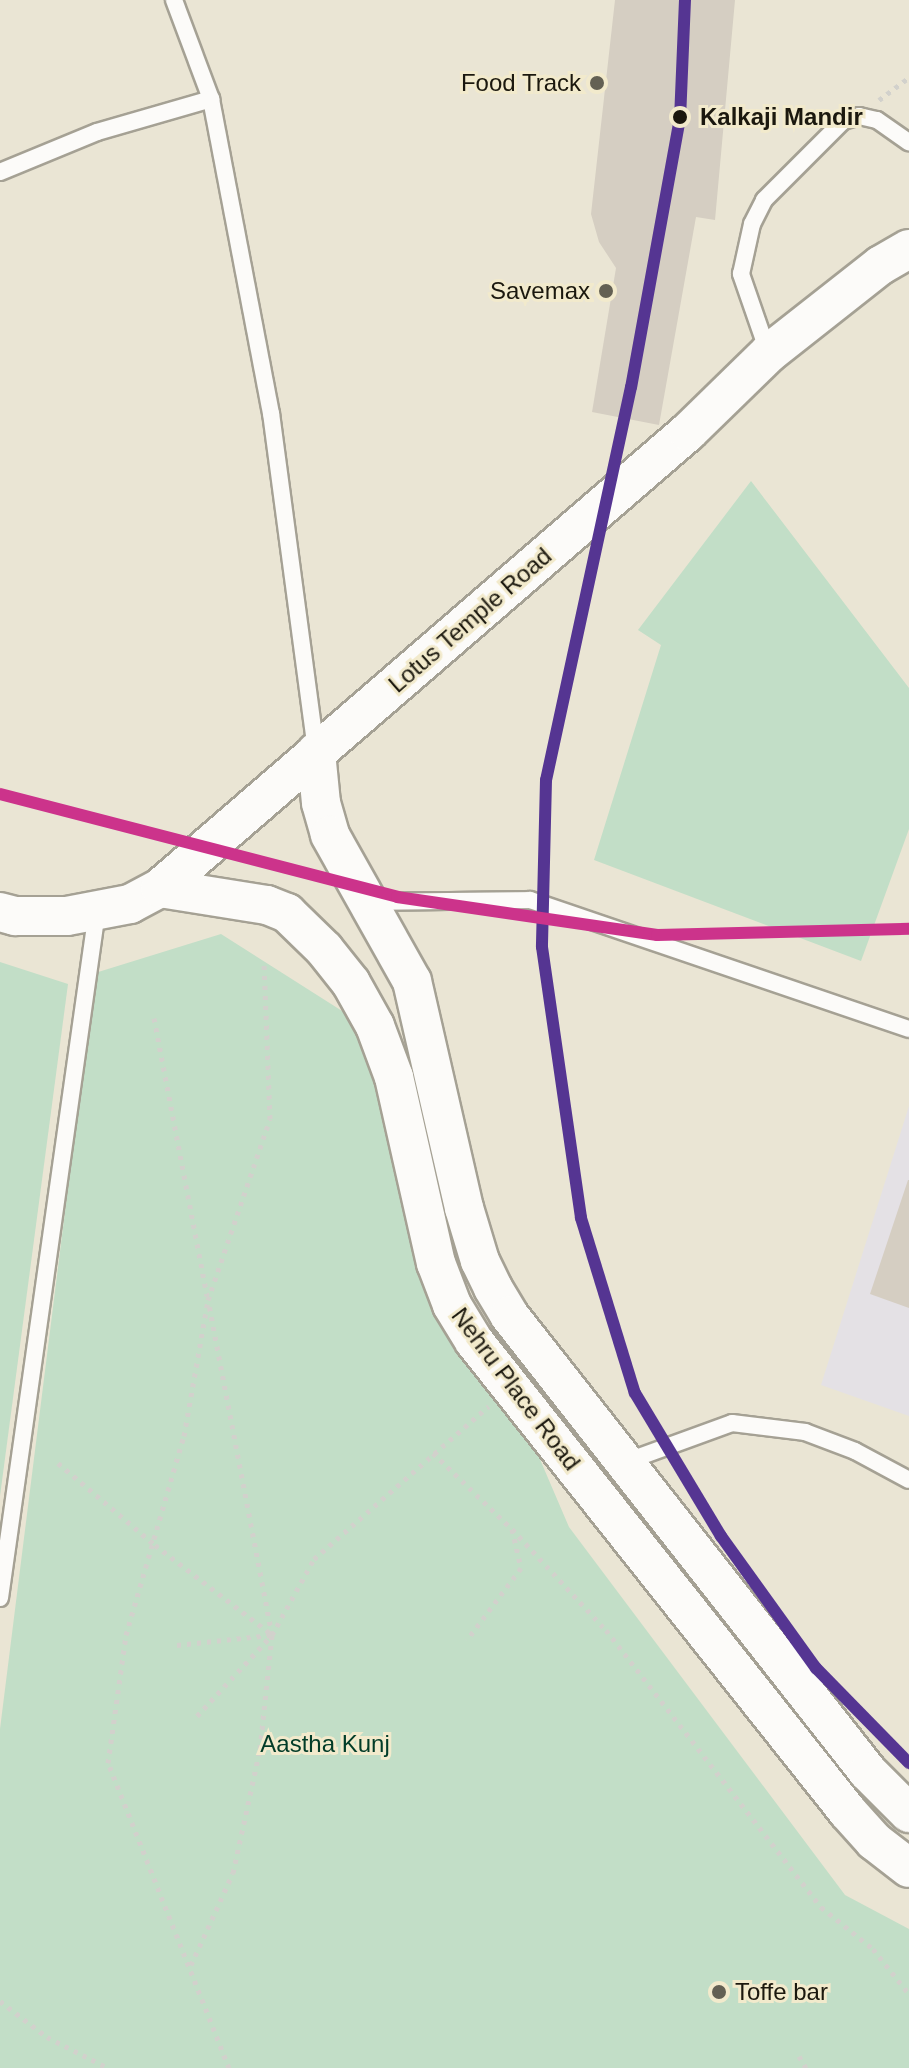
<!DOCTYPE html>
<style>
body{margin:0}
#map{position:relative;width:909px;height:2068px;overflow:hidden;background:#eae5d4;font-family:Arial,sans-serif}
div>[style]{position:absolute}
.commercial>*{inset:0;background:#e4e1e5}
.green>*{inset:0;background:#c2dec7}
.building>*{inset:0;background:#d5cec2}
.path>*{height:5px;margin-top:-2.5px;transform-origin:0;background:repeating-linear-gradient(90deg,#d2d1cc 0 4px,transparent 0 10px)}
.roads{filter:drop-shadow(2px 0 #a5a194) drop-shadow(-2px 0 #a5a194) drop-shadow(0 2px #a5a194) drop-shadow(0 -2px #a5a194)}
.service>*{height:16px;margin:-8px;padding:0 8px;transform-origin:8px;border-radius:8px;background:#fcfbf9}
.tertiary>*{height:38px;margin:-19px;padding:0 19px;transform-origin:19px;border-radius:19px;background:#fcfbf9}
.metro-1>*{height:12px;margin:-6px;padding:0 6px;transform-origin:6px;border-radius:6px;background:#553592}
.metro-2>*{height:12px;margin:-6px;padding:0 6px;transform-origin:6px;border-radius:6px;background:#cc338b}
.dots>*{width:22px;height:22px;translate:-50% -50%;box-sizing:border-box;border:4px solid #f2eacc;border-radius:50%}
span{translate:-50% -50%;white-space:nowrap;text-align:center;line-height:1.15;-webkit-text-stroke:6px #f2eacc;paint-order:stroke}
.poi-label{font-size:24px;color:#1b180e}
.right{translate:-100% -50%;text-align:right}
.left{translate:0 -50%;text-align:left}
.stop-label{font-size:24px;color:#1b180e;font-weight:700}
.street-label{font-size:24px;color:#1b180e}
.park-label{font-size:24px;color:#023c28}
</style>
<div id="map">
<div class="commercial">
<div style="clip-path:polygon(909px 1106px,909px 1416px,821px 1385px)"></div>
</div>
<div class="green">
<div style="clip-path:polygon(751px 481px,909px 688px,909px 829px,861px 961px,594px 860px,661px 645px,638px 630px)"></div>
<div style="clip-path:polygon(221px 934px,350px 1016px,569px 1527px,845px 1895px,909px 1929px,909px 2068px,0 2068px,0 1729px,95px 973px)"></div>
<div style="clip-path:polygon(0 962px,68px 984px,0 1496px)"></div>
</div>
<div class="building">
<div style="clip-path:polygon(615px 0,735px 0,715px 220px,696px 217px,659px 425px,592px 412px,616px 268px,599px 242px,591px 214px)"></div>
<div style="clip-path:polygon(908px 1180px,909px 1180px,909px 1308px,870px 1294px)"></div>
</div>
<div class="path">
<div style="left:879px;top:100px;width:38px;rotate:-37deg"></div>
<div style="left:154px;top:1018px;width:283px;rotate:79.2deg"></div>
<div style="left:433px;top:1453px;width:110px;rotate:43.9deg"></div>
<div style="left:512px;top:1529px;width:40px;rotate:77deg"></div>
<div style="left:521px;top:1568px;width:90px;rotate:126.9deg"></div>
<div style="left:58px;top:1463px;width:127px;rotate:40.2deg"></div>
<div style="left:155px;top:1545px;width:146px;rotate:37.5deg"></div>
<div style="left:512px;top:1529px;width:138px;rotate:47.1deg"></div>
<div style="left:606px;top:1630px;width:351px;rotate:52.2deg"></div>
<div style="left:821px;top:1907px;width:67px;rotate:38.9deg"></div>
<div style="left:873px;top:1949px;width:58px;rotate:51.3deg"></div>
<div style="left:177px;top:1645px;width:95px;rotate:-6.1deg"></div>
<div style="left:197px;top:1716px;width:110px;rotate:-47.2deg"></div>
<div style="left:272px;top:1635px;width:87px;rotate:-61.1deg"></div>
<div style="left:314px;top:1559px;width:232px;rotate:-41.2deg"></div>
<div style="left:191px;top:1965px;width:101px;rotate:-65.5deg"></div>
<div style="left:233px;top:1873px;width:127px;rotate:-77.7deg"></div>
<div style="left:260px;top:1749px;width:115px;rotate:-84deg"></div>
<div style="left:272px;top:1635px;width:335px;rotate:-100.8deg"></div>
<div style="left:0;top:2001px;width:59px;rotate:37.5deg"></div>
<div style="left:47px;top:2037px;width:68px;rotate:26.9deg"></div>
<div style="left:799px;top:2056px;width:14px;rotate:60deg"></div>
<div style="left:229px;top:2068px;width:328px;rotate:-111.6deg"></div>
<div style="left:108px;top:1763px;width:129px;rotate:-82deg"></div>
<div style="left:126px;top:1635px;width:207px;rotate:-73.8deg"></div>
<div style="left:184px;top:1436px;width:138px;rotate:-80deg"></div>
<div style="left:208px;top:1300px;width:191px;rotate:-71.1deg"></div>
<div style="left:270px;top:1119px;width:157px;rotate:-92.2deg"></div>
</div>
<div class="roads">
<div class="service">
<div style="left:174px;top:0;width:106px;rotate:69.5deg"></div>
<div style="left:211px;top:99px;width:320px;rotate:79.2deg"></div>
<div style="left:271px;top:413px;width:341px;rotate:82.4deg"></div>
<div style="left:0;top:172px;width:105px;rotate:-22.4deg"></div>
<div style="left:97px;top:132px;width:119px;rotate:-16.1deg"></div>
<div style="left:768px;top:352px;width:83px;rotate:-109.1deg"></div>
<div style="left:741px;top:274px;width:51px;rotate:-77.6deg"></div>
<div style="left:752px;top:224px;width:27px;rotate:-63deg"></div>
<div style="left:764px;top:200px;width:112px;rotate:-45deg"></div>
<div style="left:843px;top:121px;width:17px;rotate:-17deg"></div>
<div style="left:859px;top:116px;width:18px;rotate:13deg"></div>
<div style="left:877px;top:120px;width:39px;rotate:35deg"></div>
<div style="left:368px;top:902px;width:162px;rotate:-0.7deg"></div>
<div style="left:530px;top:900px;width:400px;rotate:18.8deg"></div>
<div style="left:625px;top:1462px;width:114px;rotate:-20deg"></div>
<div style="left:732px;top:1423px;width:74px;rotate:7deg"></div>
<div style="left:805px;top:1432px;width:53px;rotate:20.8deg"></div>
<div style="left:855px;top:1451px;width:61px;rotate:28.2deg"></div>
<div style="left:0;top:1598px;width:694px;rotate:-81.96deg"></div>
</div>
<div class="tertiary">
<div style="left:316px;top:752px;width:51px;rotate:84.4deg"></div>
<div style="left:321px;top:803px;width:33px;rotate:74deg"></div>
<div style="left:330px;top:835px;width:167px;rotate:60.7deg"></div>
<div style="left:412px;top:981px;width:233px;rotate:77.1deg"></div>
<div style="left:464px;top:1208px;width:55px;rotate:73.2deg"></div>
<div style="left:480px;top:1261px;width:30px;rotate:64deg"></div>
<div style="left:493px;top:1288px;width:31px;rotate:59deg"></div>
<div style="left:509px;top:1315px;width:581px;rotate:51.85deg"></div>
<div style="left:868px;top:1772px;width:58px;rotate:45deg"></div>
<div style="left:160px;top:888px;width:108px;rotate:9deg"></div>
<div style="left:267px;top:905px;width:22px;rotate:22deg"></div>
<div style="left:287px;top:913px;width:52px;rotate:44.2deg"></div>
<div style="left:324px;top:949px;width:43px;rotate:51.5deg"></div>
<div style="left:351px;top:983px;width:49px;rotate:60.8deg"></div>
<div style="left:375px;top:1026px;width:54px;rotate:69.6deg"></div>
<div style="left:394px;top:1077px;width:191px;rotate:77.3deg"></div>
<div style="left:436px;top:1263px;width:45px;rotate:69.1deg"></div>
<div style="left:452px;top:1305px;width:42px;rotate:58.6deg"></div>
<div style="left:474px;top:1341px;width:601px;rotate:51.55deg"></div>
<div style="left:848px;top:1812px;width:39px;rotate:48deg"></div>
<div style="left:874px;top:1841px;width:44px;rotate:37.6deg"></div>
<div style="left:0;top:912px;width:16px;rotate:15deg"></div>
<div style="left:15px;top:916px;width:52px"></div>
<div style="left:67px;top:916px;width:64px;rotate:-10.8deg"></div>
<div style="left:130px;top:904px;width:34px;rotate:-28deg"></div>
<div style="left:160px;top:888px;width:698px;rotate:-40.82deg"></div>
<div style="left:688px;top:432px;width:113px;rotate:-44.3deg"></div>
<div style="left:769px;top:353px;width:142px;rotate:-38.2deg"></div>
<div style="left:881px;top:265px;width:32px;rotate:-30deg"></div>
</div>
</div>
<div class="metro-1">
<div style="left:685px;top:0;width:118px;rotate:92.4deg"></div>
<div style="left:680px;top:118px;width:273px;rotate:100.3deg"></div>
<div style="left:631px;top:387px;width:402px;rotate:102.2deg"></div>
<div style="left:546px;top:780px;width:167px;rotate:91.4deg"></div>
<div style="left:542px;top:947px;width:274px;rotate:81.8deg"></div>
<div style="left:581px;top:1218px;width:183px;rotate:72.9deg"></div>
<div style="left:635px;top:1393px;width:167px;rotate:59deg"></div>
<div style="left:721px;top:1536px;width:163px;rotate:54.3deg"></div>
<div style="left:816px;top:1668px;width:133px;rotate:45.6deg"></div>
</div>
<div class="metro-2">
<div style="left:0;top:794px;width:410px;rotate:14.5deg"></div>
<div style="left:397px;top:897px;width:263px;rotate:8.3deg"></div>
<div style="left:657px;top:935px;width:252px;rotate:-1.4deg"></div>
</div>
<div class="dots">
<div style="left:597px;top:83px;background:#636053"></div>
<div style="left:680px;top:117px;background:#1b180e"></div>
<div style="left:606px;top:291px;background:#636053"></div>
<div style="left:719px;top:1992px;background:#636053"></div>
</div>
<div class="poi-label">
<span class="right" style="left:581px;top:83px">Food Track</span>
<span class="right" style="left:590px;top:291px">Savemax</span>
<span class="left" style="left:735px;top:1992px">Toffe bar</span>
</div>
<div class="stop-label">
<span class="left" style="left:700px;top:117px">Kalkaji Mandir</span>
</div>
<div class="street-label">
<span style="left:470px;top:620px;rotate:-41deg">Lotus Temple Road</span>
<span style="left:516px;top:1389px;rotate:53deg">Nehru Place Road</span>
</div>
<div class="park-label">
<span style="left:325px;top:1744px">Aastha Kunj</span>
</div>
</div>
